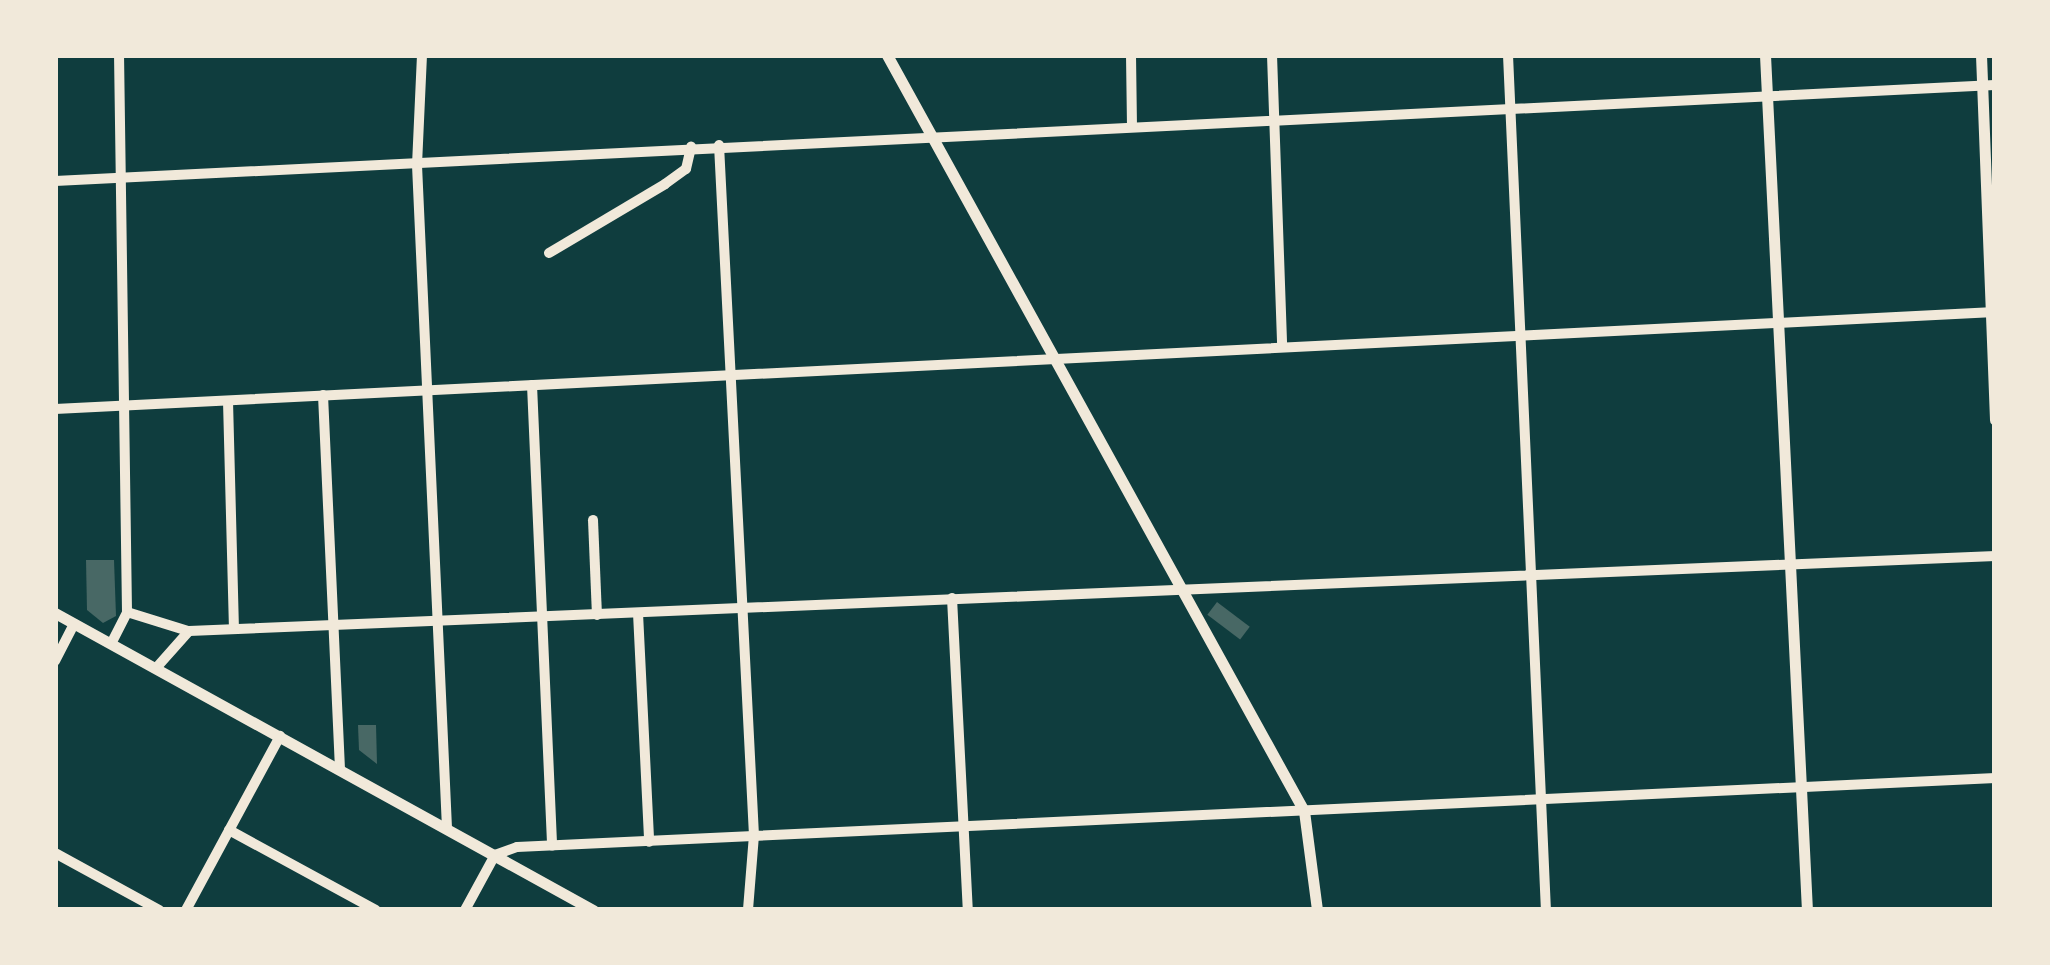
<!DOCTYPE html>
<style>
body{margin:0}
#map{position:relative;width:2050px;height:965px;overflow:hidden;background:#0f3d3e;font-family:Jost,sans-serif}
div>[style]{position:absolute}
.building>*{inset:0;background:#486865;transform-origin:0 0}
.minor>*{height:10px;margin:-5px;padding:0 5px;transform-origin:5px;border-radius:5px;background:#f1e9da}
.tertiary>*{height:11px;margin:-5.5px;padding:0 5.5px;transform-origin:5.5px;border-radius:5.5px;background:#f1e9da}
span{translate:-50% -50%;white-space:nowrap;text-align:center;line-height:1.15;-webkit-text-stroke:8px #f1e9da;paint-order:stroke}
.frame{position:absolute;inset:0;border:58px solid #f1e9da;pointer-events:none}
</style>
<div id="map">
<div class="building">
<div style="clip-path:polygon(86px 560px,114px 560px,116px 616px,103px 623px,87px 610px)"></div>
<div style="left:1217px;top:602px;width:41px;height:16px;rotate:37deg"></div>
<div style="clip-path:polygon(358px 725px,376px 725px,377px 764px,359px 750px)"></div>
</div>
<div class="minor">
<div style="left:422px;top:55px;width:110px;rotate:92.6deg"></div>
<div style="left:417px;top:165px;width:664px;rotate:87.41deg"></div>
<div style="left:1131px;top:55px;width:70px;rotate:89.2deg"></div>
<div style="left:1272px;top:55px;width:289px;rotate:88deg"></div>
<div style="left:1508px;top:55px;width:856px;rotate:87.46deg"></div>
<div style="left:719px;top:145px;width:691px;rotate:87.1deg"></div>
<div style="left:754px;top:835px;width:75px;rotate:94.6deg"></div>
<div style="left:55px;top:181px;width:1942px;rotate:-2.83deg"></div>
<div style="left:549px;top:253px;width:135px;rotate:-30.7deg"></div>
<div style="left:665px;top:184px;width:26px;rotate:-36deg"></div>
<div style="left:686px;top:169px;width:23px;rotate:-77deg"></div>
<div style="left:532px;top:385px;width:461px;rotate:87.5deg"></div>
<div style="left:323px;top:395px;width:373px;rotate:87.4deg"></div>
<div style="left:228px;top:401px;width:228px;rotate:88.5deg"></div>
<div style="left:55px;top:409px;width:1942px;rotate:-2.86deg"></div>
<div style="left:593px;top:520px;width:95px;rotate:87.6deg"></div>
<div style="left:952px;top:598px;width:312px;rotate:87.1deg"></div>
<div style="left:127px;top:612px;width:64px;rotate:17.3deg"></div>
<div style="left:638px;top:613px;width:229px;rotate:87.2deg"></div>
<div style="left:112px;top:642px;width:34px;rotate:-63deg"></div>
<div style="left:127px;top:612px;width:557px;rotate:-90.82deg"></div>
<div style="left:55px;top:661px;width:42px;rotate:-62.8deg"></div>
<div style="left:157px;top:667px;width:48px;rotate:-48.4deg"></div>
<div style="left:189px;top:631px;width:1808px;rotate:-2.38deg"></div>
<div style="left:229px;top:830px;width:167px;rotate:28.6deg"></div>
<div style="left:55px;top:853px;width:119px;rotate:28.7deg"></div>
<div style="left:186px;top:910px;width:198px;rotate:-61.6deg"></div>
<div style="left:465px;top:910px;width:63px;rotate:-61.4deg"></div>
<div style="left:495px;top:855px;width:23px;rotate:-20deg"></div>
<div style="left:517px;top:847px;width:1480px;rotate:-2.67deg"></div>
</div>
<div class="tertiary">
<div style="left:887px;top:55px;width:863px;rotate:61.12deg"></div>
<div style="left:1304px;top:811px;width:100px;rotate:82.5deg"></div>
<div style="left:1765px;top:55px;width:856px;rotate:87.19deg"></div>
<div style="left:1981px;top:55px;width:365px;rotate:87.8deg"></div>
<div style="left:55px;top:613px;width:615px;rotate:28.9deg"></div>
</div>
<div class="frame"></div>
</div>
